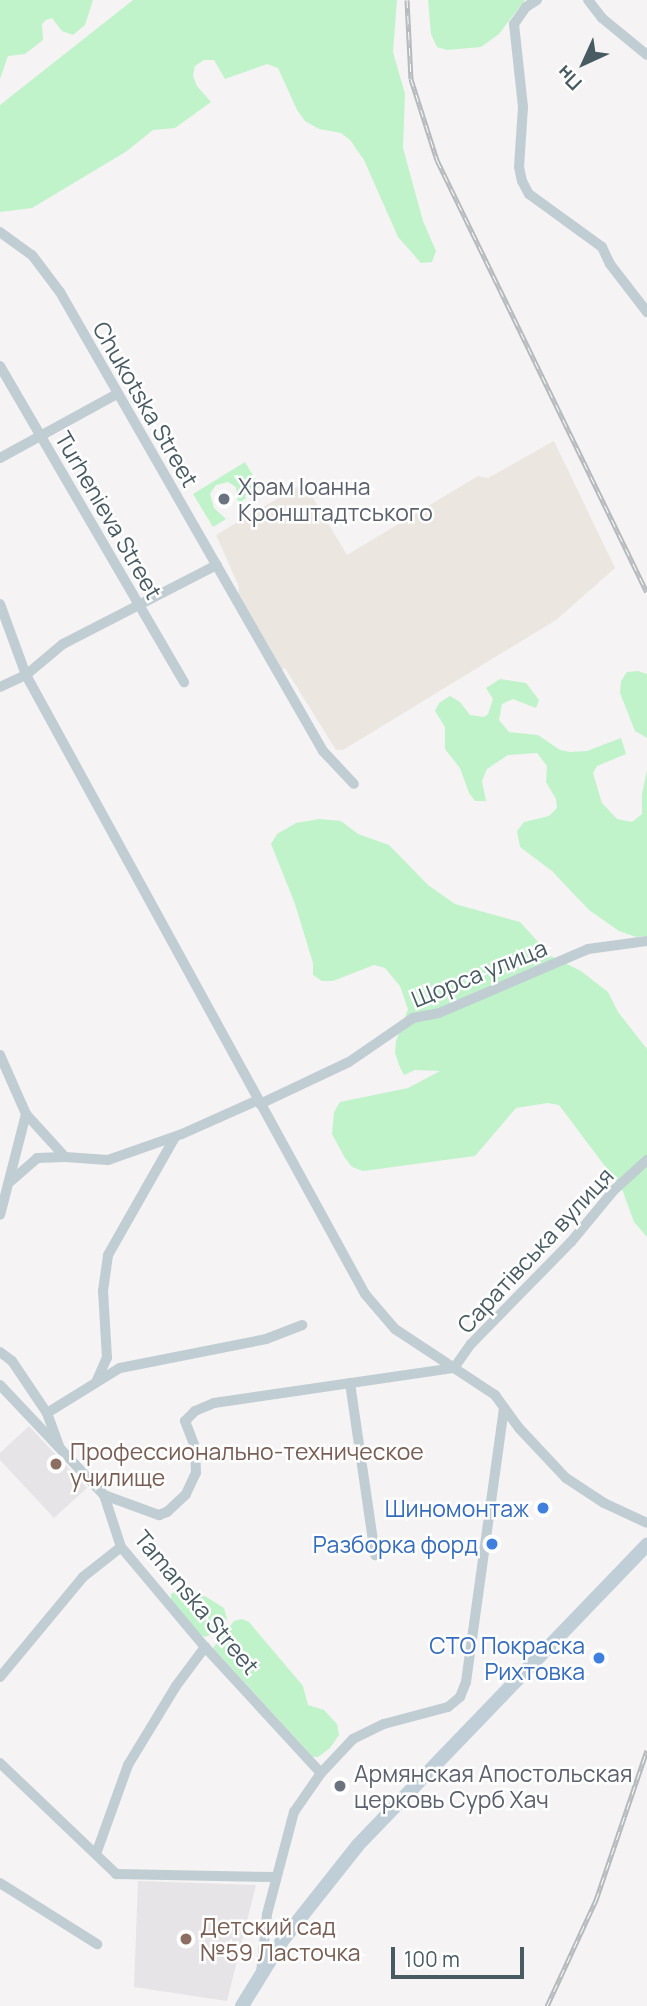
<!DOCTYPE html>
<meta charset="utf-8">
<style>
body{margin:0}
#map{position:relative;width:647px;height:2006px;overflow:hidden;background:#f5f3f3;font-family:Manrope,sans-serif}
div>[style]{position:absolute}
.commercial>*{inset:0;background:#ece6e0}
.education>*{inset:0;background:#e6e4e6}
.green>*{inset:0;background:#c1f3cb}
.minor>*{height:10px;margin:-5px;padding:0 5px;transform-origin:5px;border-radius:5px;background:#c0cdd3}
.secondary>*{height:14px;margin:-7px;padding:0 7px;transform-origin:7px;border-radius:7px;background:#c0cfd7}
.rail>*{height:5px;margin-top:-2.5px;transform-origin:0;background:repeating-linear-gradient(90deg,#fff 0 8px,#b5babd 0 16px);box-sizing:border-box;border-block:2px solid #b5babd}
.dots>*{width:19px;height:19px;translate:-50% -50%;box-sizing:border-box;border:4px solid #fff;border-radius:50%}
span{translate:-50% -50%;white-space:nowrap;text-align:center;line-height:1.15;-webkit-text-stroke:5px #fff;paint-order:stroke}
.street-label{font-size:23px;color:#495b62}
.worship-label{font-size:23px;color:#5b616d}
.left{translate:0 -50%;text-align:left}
.education-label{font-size:23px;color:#785e54}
.shop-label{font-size:23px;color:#366cbe}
.right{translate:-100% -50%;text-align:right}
.north{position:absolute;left:549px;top:28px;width:70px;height:70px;-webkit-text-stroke:5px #fff;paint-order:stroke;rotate:225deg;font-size:19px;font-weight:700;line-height:28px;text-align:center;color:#495b62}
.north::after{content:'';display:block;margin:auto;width:24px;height:32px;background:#495b62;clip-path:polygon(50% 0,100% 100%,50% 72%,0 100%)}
.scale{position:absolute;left:391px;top:1947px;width:133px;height:32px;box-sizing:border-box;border:4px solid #495b62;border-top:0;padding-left:9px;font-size:21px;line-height:24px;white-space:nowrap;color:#495b62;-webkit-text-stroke:5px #fff;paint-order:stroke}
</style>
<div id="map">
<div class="commercial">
<div style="clip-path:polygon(554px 441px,615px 568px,556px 620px,343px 750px,336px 750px,285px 668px,280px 671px,238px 595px,239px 587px,216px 535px,304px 483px,347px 555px,478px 476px,488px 478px)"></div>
</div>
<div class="education">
<div style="clip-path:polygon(29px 1426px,87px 1488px,54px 1518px,0 1460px,0 1453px)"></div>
<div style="clip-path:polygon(138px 1881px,256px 1885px,227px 2001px,134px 1987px)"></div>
</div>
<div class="green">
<div style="clip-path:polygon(0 0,93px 0,85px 25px,73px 35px,62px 31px,52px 18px,46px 20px,42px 24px,43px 40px,25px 54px,8px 56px,0 79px)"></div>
<div style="clip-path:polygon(133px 0,397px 0,393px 52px,405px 94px,403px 148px,423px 221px,436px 251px,432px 262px,421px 263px,398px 237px,364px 160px,350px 140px,341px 133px,319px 129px,305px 121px,297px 110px,278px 68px,267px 64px,225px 79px,214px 60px,204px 60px,195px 66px,193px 76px,197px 86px,211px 102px,175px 128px,153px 130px,127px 151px,32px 208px,0 212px,0 105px)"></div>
<div style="clip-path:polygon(428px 0,525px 0,499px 34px,481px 47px,447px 50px,437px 47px,431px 34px)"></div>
<div style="clip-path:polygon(245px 462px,260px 487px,245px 495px,246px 498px,238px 504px,236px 487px,228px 482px,216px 485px,210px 494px,214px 508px,226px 519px,213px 527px,193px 494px)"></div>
<div style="clip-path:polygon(638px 671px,647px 674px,647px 738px,635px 731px,620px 693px,621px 681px,627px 672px)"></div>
<div style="clip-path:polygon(500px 679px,526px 683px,539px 700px,536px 708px,513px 699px,502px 704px,499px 720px,509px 732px,538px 735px,560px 750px,570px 752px,587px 751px,621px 738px,626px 754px,597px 766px,593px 773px,602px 803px,617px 819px,632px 822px,642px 814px,642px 794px,647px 770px,647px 936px,636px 937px,619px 931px,589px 910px,552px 871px,520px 847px,517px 831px,524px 822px,549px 816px,557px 808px,556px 799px,546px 782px,547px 766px,537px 753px,508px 755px,487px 769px,482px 781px,486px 801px,475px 801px,469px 793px,460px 768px,445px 749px,445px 727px,435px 711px,439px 703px,450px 696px,460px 702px,470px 715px,484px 717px,488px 714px,493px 699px,486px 688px)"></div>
<div style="clip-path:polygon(319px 819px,341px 821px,358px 834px,389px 845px,428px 885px,455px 904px,520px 922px,551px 956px,581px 971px,608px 992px,618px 1012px,647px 1049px,647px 1237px,634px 1222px,622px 1189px,559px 1105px,548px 1103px,516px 1108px,475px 1156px,363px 1171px,352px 1167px,345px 1158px,332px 1134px,334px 1112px,340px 1102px,408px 1088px,440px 1071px,415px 1070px,404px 1075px,399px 1065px,395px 1053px,396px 1041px,408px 1009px,400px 986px,385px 968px,374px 965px,333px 981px,322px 981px,313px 975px,313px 963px,295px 904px,271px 844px,277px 834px,296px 823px)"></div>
<div style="clip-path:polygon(180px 1589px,200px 1593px,224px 1608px,227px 1619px,212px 1634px,205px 1637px,198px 1633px,171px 1600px,171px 1594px)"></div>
<div style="clip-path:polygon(242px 1619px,249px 1622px,303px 1686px,308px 1705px,324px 1710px,337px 1724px,339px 1735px,330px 1748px,318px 1757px,313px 1757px,213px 1648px,234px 1621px)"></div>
</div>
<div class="minor">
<div style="left:537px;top:0;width:13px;rotate:148deg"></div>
<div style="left:526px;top:7px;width:21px;rotate:125deg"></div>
<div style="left:514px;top:24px;width:83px;rotate:83.8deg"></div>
<div style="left:523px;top:107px;width:60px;rotate:93.8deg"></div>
<div style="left:519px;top:167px;width:14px;rotate:78deg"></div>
<div style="left:522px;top:181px;width:15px;rotate:62deg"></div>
<div style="left:529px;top:194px;width:90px;rotate:36deg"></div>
<div style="left:602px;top:247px;width:19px;rotate:65deg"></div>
<div style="left:610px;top:264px;width:61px;rotate:52.4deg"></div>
<div style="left:588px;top:0;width:23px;rotate:52deg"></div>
<div style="left:602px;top:18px;width:58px;rotate:39.4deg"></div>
<div style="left:0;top:232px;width:39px;rotate:36deg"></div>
<div style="left:32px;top:255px;width:46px;rotate:52.9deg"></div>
<div style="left:60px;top:292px;width:529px;rotate:60.19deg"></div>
<div style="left:323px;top:751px;width:45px;rotate:46.8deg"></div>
<div style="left:0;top:366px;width:366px;rotate:59.8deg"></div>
<div style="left:0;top:458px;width:133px;rotate:-28.7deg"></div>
<div style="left:0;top:604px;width:76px;rotate:69.9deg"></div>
<div style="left:26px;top:675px;width:706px;rotate:61.29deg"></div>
<div style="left:365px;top:1294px;width:46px;rotate:49.4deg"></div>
<div style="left:395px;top:1329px;width:120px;rotate:33.4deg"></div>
<div style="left:495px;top:1395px;width:41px;rotate:54deg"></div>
<div style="left:519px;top:1428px;width:69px;rotate:46.8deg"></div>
<div style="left:566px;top:1478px;width:45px;rotate:33.3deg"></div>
<div style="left:604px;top:1503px;width:47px;rotate:24.9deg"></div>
<div style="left:0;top:687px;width:29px;rotate:-25deg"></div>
<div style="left:26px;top:675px;width:48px;rotate:-40deg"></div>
<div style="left:63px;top:644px;width:173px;rotate:-27.2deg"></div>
<div style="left:0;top:1055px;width:64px;rotate:66.2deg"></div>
<div style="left:26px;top:1114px;width:104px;rotate:104.4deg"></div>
<div style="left:260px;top:1104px;width:98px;rotate:-25.3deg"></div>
<div style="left:349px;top:1062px;width:78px;rotate:-34.5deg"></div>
<div style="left:413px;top:1018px;width:26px;rotate:-11deg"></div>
<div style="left:439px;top:1013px;width:162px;rotate:-23.2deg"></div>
<div style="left:588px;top:949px;width:60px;rotate:-7.7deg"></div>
<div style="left:26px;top:1114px;width:58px;rotate:47.8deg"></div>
<div style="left:65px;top:1157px;width:43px;rotate:4deg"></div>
<div style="left:108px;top:1160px;width:78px;rotate:-19.4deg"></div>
<div style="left:182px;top:1134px;width:83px;rotate:-24.1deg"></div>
<div style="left:11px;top:1181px;width:35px;rotate:-41deg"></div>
<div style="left:37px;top:1158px;width:28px;rotate:-2deg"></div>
<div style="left:0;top:1352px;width:15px;rotate:37deg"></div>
<div style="left:12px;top:1361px;width:63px;rotate:56.1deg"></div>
<div style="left:47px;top:1413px;width:37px;rotate:70deg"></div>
<div style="left:97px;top:1380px;width:24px;rotate:-66deg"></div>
<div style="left:107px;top:1358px;width:67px;rotate:-93.4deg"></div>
<div style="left:103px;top:1291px;width:36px;rotate:-82deg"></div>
<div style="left:108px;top:1255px;width:136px;rotate:-60.4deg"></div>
<div style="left:350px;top:1383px;width:174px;rotate:81.7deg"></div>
<div style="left:0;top:1385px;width:151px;rotate:46.6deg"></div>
<div style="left:104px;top:1495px;width:55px;rotate:71.9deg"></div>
<div style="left:121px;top:1547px;width:131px;rotate:50deg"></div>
<div style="left:205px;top:1647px;width:171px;rotate:47.4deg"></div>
<div style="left:47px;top:1413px;width:86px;rotate:-31.7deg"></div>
<div style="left:120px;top:1368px;width:149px;rotate:-11.2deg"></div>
<div style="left:266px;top:1339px;width:39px;rotate:-21deg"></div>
<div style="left:104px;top:1495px;width:59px;rotate:20deg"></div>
<div style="left:159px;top:1515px;width:9px;rotate:-21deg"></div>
<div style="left:167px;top:1512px;width:26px;rotate:-43deg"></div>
<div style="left:186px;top:1494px;width:23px;rotate:-65deg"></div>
<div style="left:196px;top:1473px;width:26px;rotate:-92deg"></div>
<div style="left:195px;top:1447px;width:28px;rotate:-111deg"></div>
<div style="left:185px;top:1421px;width:14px;rotate:-45deg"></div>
<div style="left:195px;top:1411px;width:21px;rotate:-23deg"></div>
<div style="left:214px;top:1403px;width:243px;rotate:-8.3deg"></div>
<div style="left:454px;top:1368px;width:29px;rotate:-55deg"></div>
<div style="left:471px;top:1344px;width:143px;rotate:-45.6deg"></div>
<div style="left:571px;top:1242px;width:67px;rotate:-50.4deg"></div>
<div style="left:614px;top:1190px;width:45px;rotate:-42.3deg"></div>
<div style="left:0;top:1677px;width:130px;rotate:-50.3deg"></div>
<div style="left:83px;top:1577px;width:48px;rotate:-38.3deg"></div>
<div style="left:0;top:1763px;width:161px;rotate:43.7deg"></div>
<div style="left:116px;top:1874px;width:160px;rotate:1.1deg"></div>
<div style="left:96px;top:1854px;width:95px;rotate:-70.2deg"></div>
<div style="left:128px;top:1765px;width:92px;rotate:-58.7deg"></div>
<div style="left:176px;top:1686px;width:49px;rotate:-53.4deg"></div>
<div style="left:0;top:1883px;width:115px;rotate:32.2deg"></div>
<div style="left:261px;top:1973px;width:59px;rotate:-84.2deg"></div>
<div style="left:267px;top:1914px;width:106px;rotate:-75.2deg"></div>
<div style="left:294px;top:1812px;width:47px;rotate:-55.3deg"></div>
<div style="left:321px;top:1773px;width:47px;rotate:-46.7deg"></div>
<div style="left:353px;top:1739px;width:34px;rotate:-26deg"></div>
<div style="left:384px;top:1724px;width:66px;rotate:-14.9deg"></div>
<div style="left:448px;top:1707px;width:16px;rotate:-40deg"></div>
<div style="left:460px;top:1697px;width:16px;rotate:-68deg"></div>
<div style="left:466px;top:1682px;width:277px;rotate:-82.1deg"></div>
</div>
<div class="secondary">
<div style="left:242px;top:2006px;width:76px;rotate:-58.4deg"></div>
<div style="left:282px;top:1941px;width:122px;rotate:-51.6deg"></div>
<div style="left:358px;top:1845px;width:417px;rotate:-46.1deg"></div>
</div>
<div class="rail">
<div style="left:407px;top:0;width:79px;rotate:87.1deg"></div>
<div style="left:411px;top:79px;width:85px;rotate:72.2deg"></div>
<div style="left:437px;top:160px;width:480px;rotate:64.1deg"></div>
<div style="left:547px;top:2006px;width:117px;rotate:-65.2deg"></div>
<div style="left:596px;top:1900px;width:158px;rotate:-71.2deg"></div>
</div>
<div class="dots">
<div style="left:224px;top:499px;background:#6b7280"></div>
<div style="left:56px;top:1464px;background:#8d6e63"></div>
<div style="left:543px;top:1508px;background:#3f7fe0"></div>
<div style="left:492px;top:1544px;background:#3f7fe0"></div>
<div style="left:599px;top:1658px;background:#3f7fe0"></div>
<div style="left:340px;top:1786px;background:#6b7280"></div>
<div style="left:186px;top:1939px;background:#8d6e63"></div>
</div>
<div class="street-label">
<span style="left:146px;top:404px;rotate:60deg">Chukotska Street</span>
<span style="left:109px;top:515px;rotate:60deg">Turhenieva Street</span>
<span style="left:479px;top:973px;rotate:-22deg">Щорса улица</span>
<span style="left:535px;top:1250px;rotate:-47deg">Саратівська вулиця</span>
<span style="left:197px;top:1602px;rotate:50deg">Tamanska Street</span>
</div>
<div class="worship-label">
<span class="left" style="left:238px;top:499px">Храм Іоанна<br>Кронштадтського</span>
<span class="left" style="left:354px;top:1786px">Армянская Апостольская<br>церковь Сурб Хач</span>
</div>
<div class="education-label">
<span class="left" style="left:70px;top:1464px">Профессионально-техническое<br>училище</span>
<span class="left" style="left:200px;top:1939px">Детский сад<br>№59 Ласточка</span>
</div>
<div class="shop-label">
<span class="right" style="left:529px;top:1508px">Шиномонтаж</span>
<span class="right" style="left:478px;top:1544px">Разборка форд</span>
<span class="right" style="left:585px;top:1658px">СТО Покраска<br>Рихтовка</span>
</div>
<div class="north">Пн</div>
<div class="scale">100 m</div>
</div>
